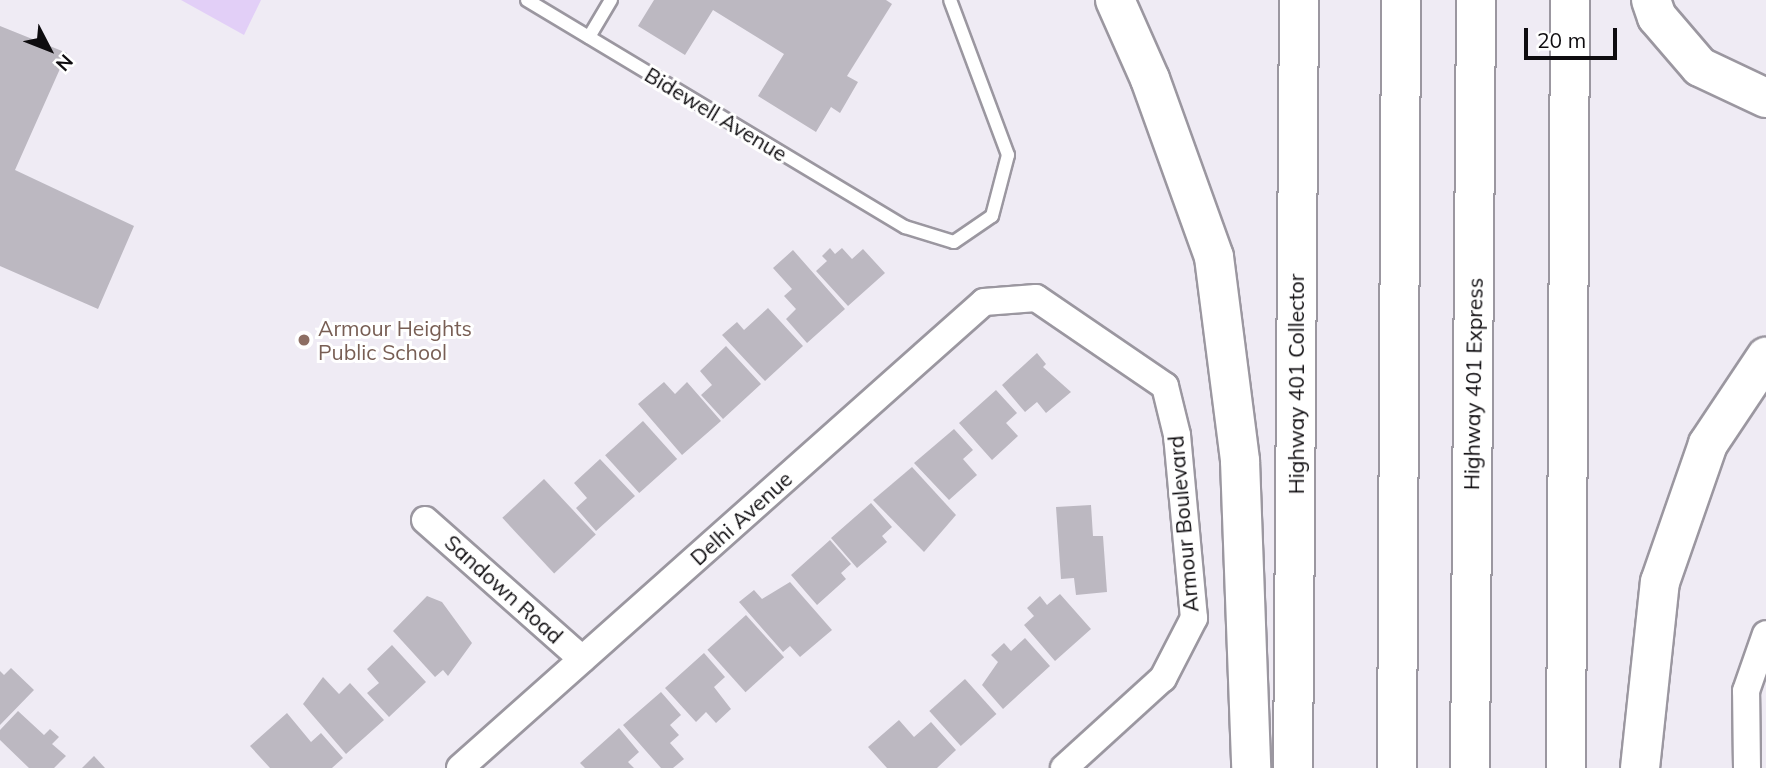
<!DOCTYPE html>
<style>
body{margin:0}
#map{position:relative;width:1766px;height:768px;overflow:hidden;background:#efebf4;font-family:Mulish,sans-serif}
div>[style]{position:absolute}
.green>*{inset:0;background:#e2cff7}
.building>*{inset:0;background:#bcb8c1;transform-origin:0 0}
.roads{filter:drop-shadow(2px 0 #9b97a0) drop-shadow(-2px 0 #9b97a0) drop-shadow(0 2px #9b97a0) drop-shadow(0 -2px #9b97a0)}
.lane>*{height:12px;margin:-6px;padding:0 6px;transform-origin:6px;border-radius:6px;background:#fff}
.street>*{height:26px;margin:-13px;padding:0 13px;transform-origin:13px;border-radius:13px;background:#fff}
.highway>*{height:38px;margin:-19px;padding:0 19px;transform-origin:19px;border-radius:19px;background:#fff}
.dots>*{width:19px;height:19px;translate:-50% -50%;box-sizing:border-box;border:4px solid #fff;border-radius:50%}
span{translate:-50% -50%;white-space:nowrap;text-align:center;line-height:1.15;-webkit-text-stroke:6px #fff;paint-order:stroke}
.street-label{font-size:21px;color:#0e0c0f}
.education-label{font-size:21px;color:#785e54}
.left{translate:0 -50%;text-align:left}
.north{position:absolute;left:14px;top:14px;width:70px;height:70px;-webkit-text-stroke:5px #fff;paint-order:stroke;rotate:132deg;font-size:19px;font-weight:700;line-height:28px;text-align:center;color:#0e0c0f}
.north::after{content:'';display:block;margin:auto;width:24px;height:32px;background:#0e0c0f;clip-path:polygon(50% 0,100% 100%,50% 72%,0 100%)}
.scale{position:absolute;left:1524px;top:28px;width:93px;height:32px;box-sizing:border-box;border:4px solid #0e0c0f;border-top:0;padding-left:9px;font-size:21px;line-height:24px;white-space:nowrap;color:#0e0c0f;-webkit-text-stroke:5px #fff;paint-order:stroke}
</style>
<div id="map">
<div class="green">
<div style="clip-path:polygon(181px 0,261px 0,244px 35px)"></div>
</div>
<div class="building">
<div style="clip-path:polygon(654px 0,886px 0,892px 4px,847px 76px,858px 82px,840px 113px,831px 107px,816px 132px,758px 96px,784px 54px,713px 10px,685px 55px,638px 26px)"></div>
<div style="clip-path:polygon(0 26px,67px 53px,15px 170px,134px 226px,98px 309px,0 266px)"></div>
<div style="clip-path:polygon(830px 248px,835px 254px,842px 248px,852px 259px,863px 249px,885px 273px,848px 306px,816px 271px,827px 261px,822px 256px)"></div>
<div style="clip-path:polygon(793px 250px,845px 309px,807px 343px,786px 319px,796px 309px,784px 296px,792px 289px,773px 268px)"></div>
<div style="clip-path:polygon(768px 308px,803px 346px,765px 381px,722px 335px,737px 322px,744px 330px)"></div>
<div style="clip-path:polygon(726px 346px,761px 384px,723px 419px,701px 395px,712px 385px,700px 371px)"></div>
<div style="clip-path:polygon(1037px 353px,1046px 364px,1043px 367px,1071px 392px,1046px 413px,1037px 402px,1025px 412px,1002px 385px)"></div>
<div style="clip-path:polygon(664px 382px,675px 394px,687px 382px,721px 421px,682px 455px,638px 404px)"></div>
<div style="clip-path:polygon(996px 390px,1017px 413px,1006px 423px,1018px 436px,992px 460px,959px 423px)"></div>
<div style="left:643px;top:421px;width:51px;height:51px;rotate:48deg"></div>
<div style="clip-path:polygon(954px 429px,973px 450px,963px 459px,977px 475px,949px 500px,914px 463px)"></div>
<div style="clip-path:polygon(600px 459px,635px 496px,596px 531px,576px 508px,587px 498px,574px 483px)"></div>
<div style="clip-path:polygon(912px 467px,956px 515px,924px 552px,873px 500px)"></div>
<div style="left:544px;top:479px;width:76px;height:57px;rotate:47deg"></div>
<div style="clip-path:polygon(871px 503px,892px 527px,882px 536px,887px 542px,857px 568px,831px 538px)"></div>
<div style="clip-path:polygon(1091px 505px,1093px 536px,1103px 536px,1107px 592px,1076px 595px,1074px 578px,1061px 579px,1056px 507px)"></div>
<div style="clip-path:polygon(830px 540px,851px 564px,841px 573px,846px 579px,817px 605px,791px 575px)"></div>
<div style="clip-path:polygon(790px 582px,832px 630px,800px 657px,790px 646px,783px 652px,739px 602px,754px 590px,762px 599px)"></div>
<div style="clip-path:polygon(1060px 594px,1091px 629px,1055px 661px,1024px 625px,1034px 616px,1027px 608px,1040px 596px,1047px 605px)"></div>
<div style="clip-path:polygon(427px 596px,442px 602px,472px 643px,448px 676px,443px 670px,435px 677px,393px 631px)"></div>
<div style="left:746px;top:615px;width:57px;height:52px;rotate:48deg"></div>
<div style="clip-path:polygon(1025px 638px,1050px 666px,1003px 709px,982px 685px,998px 662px,991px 655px,1004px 643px,1011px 651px)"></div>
<div style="clip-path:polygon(392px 645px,426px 682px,389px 717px,367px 693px,379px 683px,367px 669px)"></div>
<div style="clip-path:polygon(704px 653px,725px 677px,714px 687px,731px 709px,716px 723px,706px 712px,696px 722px,665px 688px)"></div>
<div style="clip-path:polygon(11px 668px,34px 690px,0 725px,0 671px,4px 675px)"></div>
<div style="clip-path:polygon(323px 677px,339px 694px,350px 683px,384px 720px,346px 754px,303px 704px)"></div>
<div style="left:965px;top:679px;width:47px;height:48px;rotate:48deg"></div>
<div style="clip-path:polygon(661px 692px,681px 715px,670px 725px,679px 735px,670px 743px,684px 759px,673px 768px,661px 768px,623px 725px)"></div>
<div style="clip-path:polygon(18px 711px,44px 735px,50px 729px,59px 737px,52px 744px,66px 756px,54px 768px,29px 768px,0 740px,0 730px)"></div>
<div style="clip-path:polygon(287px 713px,311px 742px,321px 733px,343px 758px,332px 768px,270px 768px,250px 746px)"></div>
<div style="clip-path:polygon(899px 720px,914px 737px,931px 722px,956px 750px,937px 768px,887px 768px,868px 747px)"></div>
<div style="clip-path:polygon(619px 728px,639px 752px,628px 762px,634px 768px,585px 768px,580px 763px)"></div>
<div style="clip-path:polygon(94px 756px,105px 768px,82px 768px)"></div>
</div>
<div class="roads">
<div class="lane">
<div style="left:527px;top:0;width:441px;rotate:31deg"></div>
<div style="left:905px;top:227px;width:51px;rotate:17deg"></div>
<div style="left:954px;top:242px;width:46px;rotate:-34.4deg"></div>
<div style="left:992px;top:216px;width:63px;rotate:-75.3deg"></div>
<div style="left:1008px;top:155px;width:165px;rotate:-110.5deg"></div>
<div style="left:589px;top:37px;width:43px;rotate:-59.3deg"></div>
</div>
<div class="street">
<div style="left:425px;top:520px;width:210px;rotate:41.5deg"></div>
<div style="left:460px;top:768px;width:701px;rotate:-41.65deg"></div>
<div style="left:984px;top:302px;width:52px;rotate:-4.4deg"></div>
<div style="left:1036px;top:298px;width:156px;rotate:34.3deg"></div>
<div style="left:1165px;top:386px;width:50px;rotate:76.2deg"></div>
<div style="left:1177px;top:435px;width:184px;rotate:84.7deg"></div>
<div style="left:1194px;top:618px;width:68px;rotate:117.3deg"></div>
<div style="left:1163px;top:678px;width:134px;rotate:137.7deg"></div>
<div style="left:1747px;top:768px;width:77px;rotate:-90.7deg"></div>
<div style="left:1746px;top:691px;width:60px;rotate:-70.7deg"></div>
</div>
<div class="highway">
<div style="left:1115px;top:0;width:86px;rotate:66.1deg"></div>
<div style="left:1150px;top:79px;width:189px;rotate:70.2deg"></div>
<div style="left:1214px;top:257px;width:206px;rotate:82.7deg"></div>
<div style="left:1240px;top:461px;width:307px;rotate:87.9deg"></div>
<div style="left:1651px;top:0;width:18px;rotate:71deg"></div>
<div style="left:1657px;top:17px;width:66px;rotate:49.3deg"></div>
<div style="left:1700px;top:67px;width:73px;rotate:25.2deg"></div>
<div style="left:1293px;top:768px;width:768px;rotate:-89.55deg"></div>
<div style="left:1397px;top:768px;width:768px;rotate:-89.7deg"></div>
<div style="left:1470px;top:768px;width:768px;rotate:-89.55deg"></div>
<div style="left:1566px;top:768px;width:768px;rotate:-89.7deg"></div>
<div style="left:1640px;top:768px;width:187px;rotate:-83.9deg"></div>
<div style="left:1660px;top:582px;width:146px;rotate:-70.8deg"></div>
<div style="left:1708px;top:444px;width:105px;rotate:-56.3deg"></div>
</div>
</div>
<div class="dots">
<div style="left:304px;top:340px;background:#8d6e63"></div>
</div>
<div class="street-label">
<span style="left:716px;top:114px;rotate:31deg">Bidewell Avenue</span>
<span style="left:1296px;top:384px;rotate:-90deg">Highway 401 Collector</span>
<span style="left:1473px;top:384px;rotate:-89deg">Highway 401 Express</span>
<span style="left:741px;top:518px;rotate:-42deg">Delhi Avenue</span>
<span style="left:1183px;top:524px;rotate:-95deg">Armour Boulevard</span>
<span style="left:504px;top:589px;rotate:42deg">Sandown Road</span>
</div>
<div class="education-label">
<span class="left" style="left:318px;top:340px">Armour Heights<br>Public School</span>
</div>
<div class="north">N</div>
<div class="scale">20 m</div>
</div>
